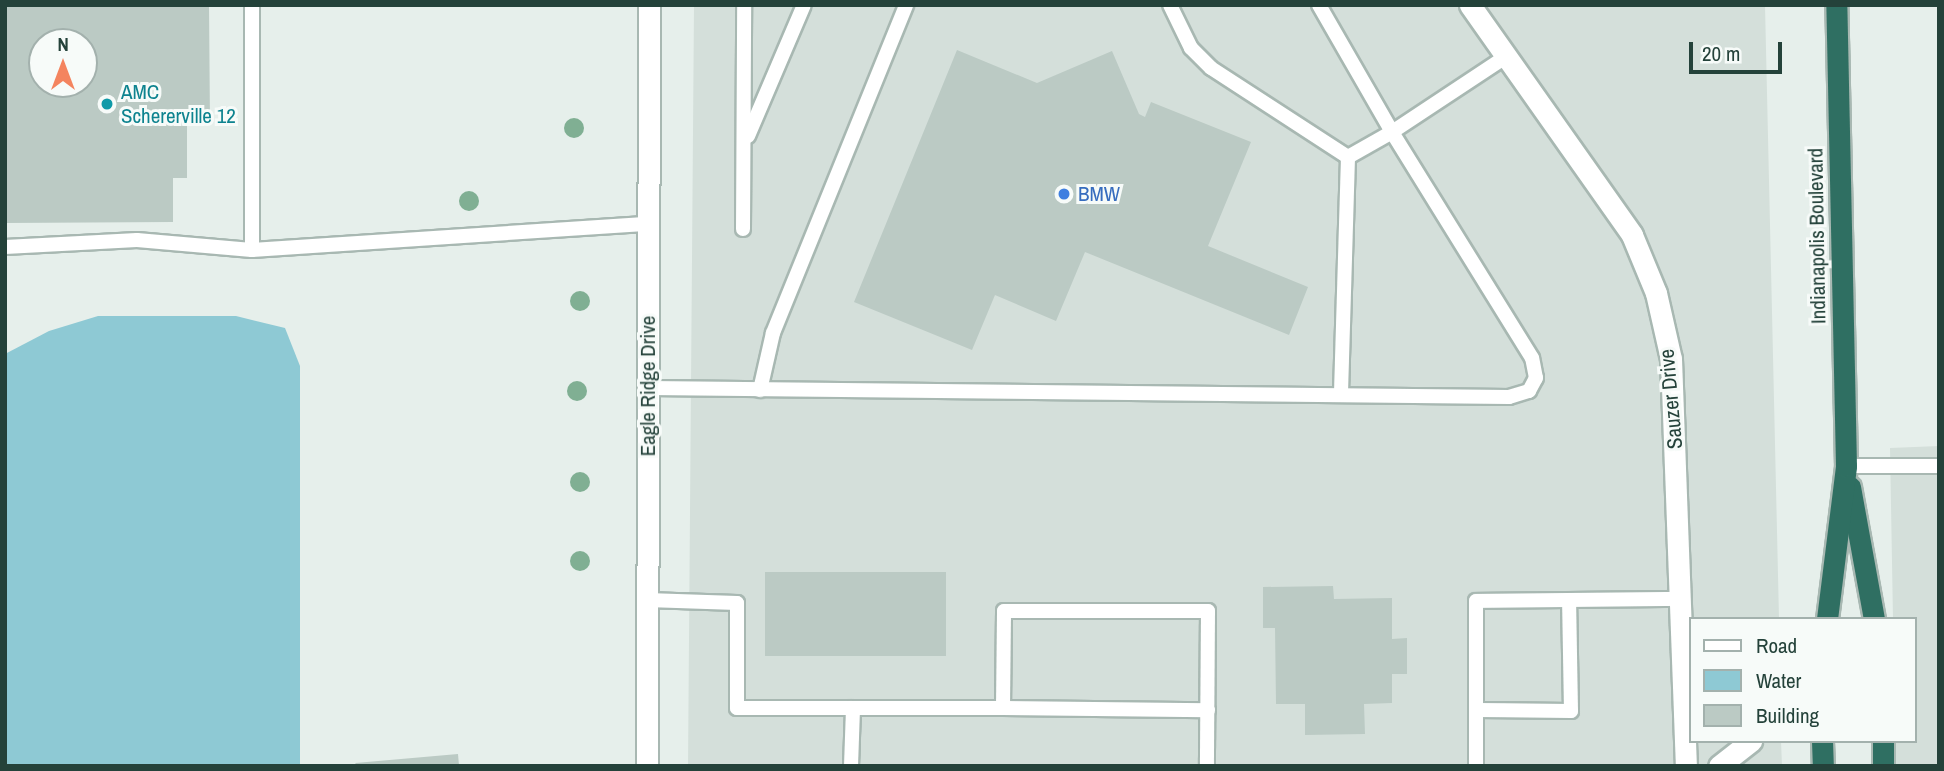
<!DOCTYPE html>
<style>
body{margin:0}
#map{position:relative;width:1944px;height:771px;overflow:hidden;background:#e6efeb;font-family:"Archivo Narrow",sans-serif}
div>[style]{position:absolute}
.built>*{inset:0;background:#d4dfda}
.water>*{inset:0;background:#8ec9d4}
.building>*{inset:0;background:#bbcac4;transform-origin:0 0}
.roads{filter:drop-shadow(2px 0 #a8b8b2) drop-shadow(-2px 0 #a8b8b2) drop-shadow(0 2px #a8b8b2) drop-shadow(0 -2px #a8b8b2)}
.lane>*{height:14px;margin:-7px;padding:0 7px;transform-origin:7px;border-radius:7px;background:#fff}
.street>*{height:21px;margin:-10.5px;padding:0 10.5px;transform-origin:10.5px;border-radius:10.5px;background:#fff}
.highway>*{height:21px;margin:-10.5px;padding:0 10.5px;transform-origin:10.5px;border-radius:10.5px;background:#2f6f62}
.trees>*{width:20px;height:20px;margin:-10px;border-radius:50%;background:#80af93}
.dots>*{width:19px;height:19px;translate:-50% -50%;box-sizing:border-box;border:4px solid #f7fbf9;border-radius:50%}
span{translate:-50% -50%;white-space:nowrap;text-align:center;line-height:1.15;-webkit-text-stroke:6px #f7fbf9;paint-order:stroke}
.culture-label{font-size:21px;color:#0d838f}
.left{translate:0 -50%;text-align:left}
.shop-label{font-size:21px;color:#366cbe}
.street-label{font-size:21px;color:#24423a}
.frame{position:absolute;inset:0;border:7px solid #24423a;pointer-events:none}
.legend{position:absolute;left:1689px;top:617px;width:228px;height:126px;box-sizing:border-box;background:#f7fbf9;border:2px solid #a3b1ad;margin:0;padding:9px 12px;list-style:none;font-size:21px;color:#24423a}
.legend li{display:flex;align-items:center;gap:14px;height:35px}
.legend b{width:35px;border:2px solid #a3b1ad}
.north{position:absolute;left:28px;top:28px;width:70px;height:70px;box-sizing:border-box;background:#f7fbf9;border:2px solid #a3b1ad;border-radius:50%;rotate:0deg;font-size:19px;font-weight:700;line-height:28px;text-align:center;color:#24423a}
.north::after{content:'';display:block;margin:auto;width:24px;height:32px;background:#f4845f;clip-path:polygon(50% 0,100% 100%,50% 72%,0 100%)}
.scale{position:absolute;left:1689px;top:42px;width:93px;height:32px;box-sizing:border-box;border:4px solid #24423a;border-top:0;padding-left:9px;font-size:21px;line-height:24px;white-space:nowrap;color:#24423a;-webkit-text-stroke:5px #f7fbf9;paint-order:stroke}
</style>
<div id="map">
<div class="built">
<div style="clip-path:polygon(694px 5px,1765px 5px,1779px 619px,1690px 619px,1690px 741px,1781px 741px,1782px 766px,688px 766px)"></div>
<div style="clip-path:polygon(1939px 446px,1939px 766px,1895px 766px,1895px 741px,1914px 741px,1914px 619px,1893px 619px,1890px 448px)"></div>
</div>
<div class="water">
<div style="clip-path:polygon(98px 316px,236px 316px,285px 328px,300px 366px,300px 766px,5px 766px,5px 354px,49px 331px)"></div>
</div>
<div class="building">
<div style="clip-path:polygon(evenodd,5px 5px,209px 5px,210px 124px,187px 124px,187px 178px,173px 178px,173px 222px,5px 223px,5px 5px,42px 42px,84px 42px,84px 84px,42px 84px,42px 42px)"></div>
<div style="clip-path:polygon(957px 50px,1037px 83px,1112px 51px,1139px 114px,1145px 117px,1151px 102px,1251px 142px,1208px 246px,1308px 287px,1289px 335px,1085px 252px,1056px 321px,995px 295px,972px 350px,854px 302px)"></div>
<div style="left:946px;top:572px;width:84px;height:181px;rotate:90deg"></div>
<div style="clip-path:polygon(1333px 586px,1334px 599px,1392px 598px,1392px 639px,1407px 638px,1407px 674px,1392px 674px,1392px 703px,1364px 704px,1365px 734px,1305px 735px,1305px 704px,1276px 704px,1275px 628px,1263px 628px,1263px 587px)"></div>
<div style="left:458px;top:754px;width:12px;height:103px;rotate:85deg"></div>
</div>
<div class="roads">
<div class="lane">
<div style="left:252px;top:5px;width:245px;rotate:90deg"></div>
<div style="left:252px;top:250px;width:397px;rotate:-3.8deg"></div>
<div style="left:1170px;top:5px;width:48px;rotate:64deg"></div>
<div style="left:1191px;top:48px;width:28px;rotate:45deg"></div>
<div style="left:1211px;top:68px;width:163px;rotate:33deg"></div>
<div style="left:1348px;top:157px;width:238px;rotate:91.7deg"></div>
<div style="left:1319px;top:5px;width:146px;rotate:60.1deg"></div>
<div style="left:1392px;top:132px;width:51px;rotate:150.4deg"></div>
<div style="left:748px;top:136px;width:142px;rotate:-66.9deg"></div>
<div style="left:743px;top:229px;width:224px;rotate:-89.7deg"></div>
<div style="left:5px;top:247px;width:132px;rotate:-3deg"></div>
<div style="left:137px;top:240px;width:115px;rotate:5deg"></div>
<div style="left:649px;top:388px;width:860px;rotate:0.6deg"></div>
<div style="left:1509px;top:397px;width:21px;rotate:-17deg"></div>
<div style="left:1529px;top:391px;width:15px;rotate:-62deg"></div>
<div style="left:1536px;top:378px;width:20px;rotate:-101deg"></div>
<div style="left:1532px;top:358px;width:266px;rotate:-121.8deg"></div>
<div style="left:1392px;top:132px;width:138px;rotate:-33.5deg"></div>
<div style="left:760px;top:390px;width:58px;rotate:-77.2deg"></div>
<div style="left:773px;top:333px;width:354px;rotate:-67.9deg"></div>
<div style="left:1846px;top:466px;width:93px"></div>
<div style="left:647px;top:600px;width:90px;rotate:1.9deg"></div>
<div style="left:737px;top:603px;width:105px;rotate:90deg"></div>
<div style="left:737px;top:708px;width:266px"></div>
<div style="left:1003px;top:708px;width:97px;rotate:-89.4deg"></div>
<div style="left:1004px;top:611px;width:204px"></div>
<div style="left:1208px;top:611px;width:155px;rotate:90.4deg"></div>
<div style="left:1003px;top:708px;width:205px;rotate:0.6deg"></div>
<div style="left:1476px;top:710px;width:95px;rotate:0.6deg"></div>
<div style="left:1571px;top:711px;width:111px;rotate:-91deg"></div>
<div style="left:851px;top:766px;width:58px;rotate:-88deg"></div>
<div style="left:1476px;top:766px;width:165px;rotate:-90deg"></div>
<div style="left:1476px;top:601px;width:207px;rotate:-0.6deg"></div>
</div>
<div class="street">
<div style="left:1470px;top:5px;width:281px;rotate:54.8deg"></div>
<div style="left:1632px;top:235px;width:63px;rotate:67.5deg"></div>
<div style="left:1656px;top:293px;width:68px;rotate:77.2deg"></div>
<div style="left:1671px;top:359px;width:407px;rotate:87.9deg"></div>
<div style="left:647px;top:766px;width:761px;rotate:-89.85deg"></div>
<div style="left:1719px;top:766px;width:41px;rotate:-38deg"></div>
</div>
<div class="highway">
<div style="left:1850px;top:487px;width:134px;rotate:79.7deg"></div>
<div style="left:1827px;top:619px;width:154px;rotate:-82.9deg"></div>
<div style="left:1846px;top:466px;width:461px;rotate:-91.2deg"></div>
<div style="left:1822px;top:741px;width:25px;rotate:88deg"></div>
<div style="left:1883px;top:741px;width:25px;rotate:90deg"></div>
</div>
</div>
<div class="trees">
<div style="left:574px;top:128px"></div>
<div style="left:469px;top:201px"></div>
<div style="left:580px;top:301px"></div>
<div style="left:577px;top:391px"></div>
<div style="left:580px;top:482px"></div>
<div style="left:580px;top:561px"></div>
</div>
<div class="dots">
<div style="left:107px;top:104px;background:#0f9aa8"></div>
<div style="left:1064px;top:194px;background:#3f7fe0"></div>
</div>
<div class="culture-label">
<span class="left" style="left:121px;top:104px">AMC<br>Schererville 12</span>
</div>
<div class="shop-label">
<span class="left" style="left:1078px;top:194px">BMW</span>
</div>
<div class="street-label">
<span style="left:1817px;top:236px;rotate:-91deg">Indianapolis Boulevard</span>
<span style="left:648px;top:386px;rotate:-90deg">Eagle Ridge Drive</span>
<span style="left:1671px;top:399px;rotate:-95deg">Sauzer Drive</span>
</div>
<div class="frame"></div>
<ul class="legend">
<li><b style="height:9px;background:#fff"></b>Road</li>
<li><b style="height:19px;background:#8ec9d4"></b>Water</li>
<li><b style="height:19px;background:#bbcac4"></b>Building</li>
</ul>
<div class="north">N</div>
<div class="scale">20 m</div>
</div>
